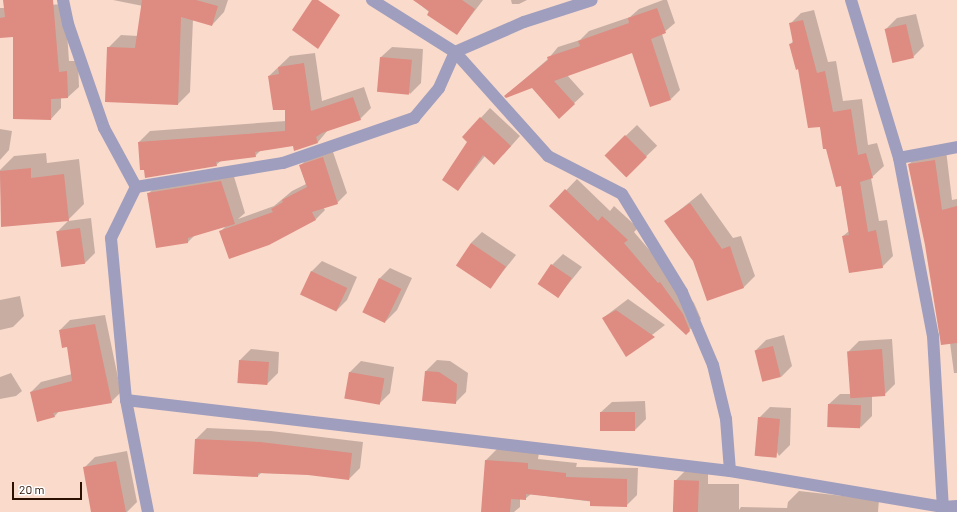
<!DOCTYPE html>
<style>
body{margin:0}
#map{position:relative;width:957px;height:512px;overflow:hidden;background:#fadacb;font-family:Barlow,sans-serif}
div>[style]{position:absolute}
.shadow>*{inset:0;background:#0003;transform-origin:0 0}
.building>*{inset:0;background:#de8b81;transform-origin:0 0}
.minor>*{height:12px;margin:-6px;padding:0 6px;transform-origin:6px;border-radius:6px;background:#9f9ebe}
span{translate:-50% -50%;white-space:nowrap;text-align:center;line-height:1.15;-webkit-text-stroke:3px #fff;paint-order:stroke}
.scale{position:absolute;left:12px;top:482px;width:70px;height:18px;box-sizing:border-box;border:2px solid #2c1103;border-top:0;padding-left:5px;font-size:12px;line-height:14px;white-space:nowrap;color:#2c1103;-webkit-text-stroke:3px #fff;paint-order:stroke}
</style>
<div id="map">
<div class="shadow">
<div style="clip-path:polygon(4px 0,47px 0,48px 5px,65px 4px,69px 61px,78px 61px,79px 87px,68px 97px,61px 98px,61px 108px,51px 119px,14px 36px,0 37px,0 8px,5px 8px)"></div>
<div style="clip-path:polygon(113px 0,228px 0,224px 12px,212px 25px,193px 19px,190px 92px,178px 104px,108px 48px,121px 35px,138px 36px,143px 6px)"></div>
<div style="clip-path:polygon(414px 0,483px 0,457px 34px)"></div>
<div style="clip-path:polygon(511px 0,527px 0,519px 4px,512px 4px)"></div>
<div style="clip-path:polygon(663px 0,667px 0,675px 23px,662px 34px,680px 90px,671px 99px,633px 52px,567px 75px,584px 94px,559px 117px,532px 87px,505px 96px,548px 59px,558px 47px,580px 40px,589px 31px,630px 17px,639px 9px)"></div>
<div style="clip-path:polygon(814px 10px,828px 62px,836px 61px,843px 101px,862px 99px,868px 145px,877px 143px,884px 166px,871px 178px,879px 221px,887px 220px,893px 256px,882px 267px,843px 236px,849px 231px,841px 185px,790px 45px,793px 41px,790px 24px,801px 13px)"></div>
<div style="clip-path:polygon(916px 14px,924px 46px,913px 57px,886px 29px,897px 18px)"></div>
<div style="clip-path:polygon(392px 47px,423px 49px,421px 83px,410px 94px,381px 57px)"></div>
<div style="clip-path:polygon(315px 53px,322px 101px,364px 87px,371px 108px,360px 119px,328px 130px,318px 142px,295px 150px,294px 145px,261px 150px,255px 156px,222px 160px,216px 165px,139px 142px,150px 131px,286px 121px,286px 109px,269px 76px,290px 56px)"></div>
<div style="clip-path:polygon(490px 108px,520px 136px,503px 155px,485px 156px,458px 190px,469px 141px,463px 137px)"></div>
<div style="left:637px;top:125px;width:29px;height:44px;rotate:46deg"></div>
<div style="clip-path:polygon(0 129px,12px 131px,9px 150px,0 160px)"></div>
<div style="clip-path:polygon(332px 149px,347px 193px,337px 203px,323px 207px,325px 210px,316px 219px,268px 244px,221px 231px,226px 226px,195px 235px,188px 242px,149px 193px,160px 182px,232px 170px,245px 213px,238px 219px,274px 206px,292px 191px,306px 184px,300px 166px,310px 156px)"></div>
<div style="clip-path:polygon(946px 150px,952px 200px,957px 199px,957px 373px,954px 373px,950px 343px,909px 164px,920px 154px)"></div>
<div style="clip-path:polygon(46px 153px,47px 163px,79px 159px,84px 204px,68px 220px,2px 226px,0 170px,14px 156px)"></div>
<div style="clip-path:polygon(577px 179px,610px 211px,614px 206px,638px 228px,634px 232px,669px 273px,671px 272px,694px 303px,701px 319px,686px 333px,551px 206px)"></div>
<div style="clip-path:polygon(701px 193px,733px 238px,741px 236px,755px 276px,744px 287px,708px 300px,694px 260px,666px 221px)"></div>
<div style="clip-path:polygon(91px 218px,95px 253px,84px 264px,57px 232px,68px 221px)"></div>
<div style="clip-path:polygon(482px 232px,516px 255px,490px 288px,471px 243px)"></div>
<div style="clip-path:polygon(563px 254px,582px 267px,557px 298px,552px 265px)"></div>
<div style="clip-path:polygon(322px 261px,357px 277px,347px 300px,336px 311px,311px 272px)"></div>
<div style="clip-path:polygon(390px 268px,412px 278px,397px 310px,386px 321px,380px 278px)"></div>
<div style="clip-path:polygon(20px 296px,24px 316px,13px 327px,0 330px,0 300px)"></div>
<div style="clip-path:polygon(628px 299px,665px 325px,626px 355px,603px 318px)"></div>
<div style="clip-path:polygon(105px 315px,121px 392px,111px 402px,60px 410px,54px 417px,31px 392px,41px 382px,72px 374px,68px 346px,60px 330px,70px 320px)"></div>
<div style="clip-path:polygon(784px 335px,792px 366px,781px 377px,755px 351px,766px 340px)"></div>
<div style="clip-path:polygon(892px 339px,895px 384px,884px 395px,872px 396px,872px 416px,861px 427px,829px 404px,840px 394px,851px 394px,848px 352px,859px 341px)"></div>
<div style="clip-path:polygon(251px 349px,279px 352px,278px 373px,267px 384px,240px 360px)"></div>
<div style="clip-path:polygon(437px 360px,450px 361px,468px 373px,466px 392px,455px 403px,426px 371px)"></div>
<div style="clip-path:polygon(361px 361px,394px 367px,390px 393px,379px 404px,346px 398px,350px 372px)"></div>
<div style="clip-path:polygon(11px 373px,22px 391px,16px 396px,0 399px,0 377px)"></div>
<div style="clip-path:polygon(645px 401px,646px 419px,635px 430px,601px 412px,612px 402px)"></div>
<div style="clip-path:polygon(770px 407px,791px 408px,790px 445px,779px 456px,759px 418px)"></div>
<div style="clip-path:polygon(207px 428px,271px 431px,363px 442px,360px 468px,349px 479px,308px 474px,261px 473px,258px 476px,194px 473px,196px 439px)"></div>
<div style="clip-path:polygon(497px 449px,539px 453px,538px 459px,577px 463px,576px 467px,638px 468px,637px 495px,626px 506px,531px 494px,525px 499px,520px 499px,520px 507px,514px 512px,482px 512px,486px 460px)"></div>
<div style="clip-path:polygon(127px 451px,137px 502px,127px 512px,92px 512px,84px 468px,95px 457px)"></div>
<div style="clip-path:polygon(685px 471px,708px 472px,708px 484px,739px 484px,739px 510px,741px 507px,787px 508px,788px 502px,799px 491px,879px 500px,878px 512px,675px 512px,675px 481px)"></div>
</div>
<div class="building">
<div style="clip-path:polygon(3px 0,53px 0,59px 72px,67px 71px,68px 98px,51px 99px,51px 120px,13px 119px,13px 37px,0 38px,0 18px,5px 17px)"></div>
<div style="clip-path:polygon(142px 0,196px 0,218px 6px,212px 26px,181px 17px,178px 105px,105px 102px,107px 47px,135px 48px)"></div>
<div style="clip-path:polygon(312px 0,318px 0,340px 15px,318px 49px,292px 30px)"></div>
<div style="clip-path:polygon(413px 0,462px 0,475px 9px,457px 35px,427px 15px,429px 11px)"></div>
<div style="clip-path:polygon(657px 8px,666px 33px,651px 39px,671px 100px,650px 107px,632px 53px,554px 81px,575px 104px,559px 119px,532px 88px,506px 98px,504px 96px,548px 60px,547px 57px,580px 46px,578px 41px,629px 23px,628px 18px)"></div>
<div style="clip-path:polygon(803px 20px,817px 73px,825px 71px,833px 112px,851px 109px,858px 155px,866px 153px,873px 178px,860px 182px,868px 232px,876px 230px,883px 268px,849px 273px,842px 236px,849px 235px,841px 186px,836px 187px,826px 149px,823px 149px,820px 127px,808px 128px,798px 69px,796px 70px,789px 44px,793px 43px,789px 23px)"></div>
<div style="left:906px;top:24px;width:35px;height:22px;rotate:77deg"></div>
<div style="left:380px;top:57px;width:32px;height:35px;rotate:5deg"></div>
<div style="clip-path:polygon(304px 63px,311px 111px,353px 97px,361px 120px,322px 133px,316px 137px,318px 143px,294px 151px,293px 146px,255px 152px,256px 157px,216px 162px,217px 166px,145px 178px,144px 170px,140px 170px,138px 142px,285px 131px,285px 110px,273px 110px,268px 76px,279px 74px,278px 67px)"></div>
<div style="clip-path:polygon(480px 117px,511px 146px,494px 165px,483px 155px,458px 191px,442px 180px,467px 142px,462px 137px)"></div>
<div style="left:625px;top:135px;width:31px;height:29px;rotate:45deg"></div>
<div style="clip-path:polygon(323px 157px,338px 204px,312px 212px,316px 220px,269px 245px,229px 259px,219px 231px,273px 212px,271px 209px,283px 202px,282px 200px,307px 187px,299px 165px)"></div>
<div style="clip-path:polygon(935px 160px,942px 210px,957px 206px,957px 343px,941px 345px,925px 245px,908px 164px)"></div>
<div style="clip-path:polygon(31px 168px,31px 178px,64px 174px,69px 221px,1px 227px,0 171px)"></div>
<div style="clip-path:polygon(221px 181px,235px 224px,188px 238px,188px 243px,156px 248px,147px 193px)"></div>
<div style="clip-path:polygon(565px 189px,598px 221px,602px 216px,628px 240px,624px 243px,658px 283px,660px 282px,683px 314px,690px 331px,686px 335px,549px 206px)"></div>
<div style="clip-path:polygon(690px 203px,722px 249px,730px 246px,744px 288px,707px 301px,693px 261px,664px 221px)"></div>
<div style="left:80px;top:228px;width:36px;height:24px;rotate:82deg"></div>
<div style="left:471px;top:243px;width:42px;height:27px;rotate:34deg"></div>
<div style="left:551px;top:264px;width:25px;height:24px;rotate:34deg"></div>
<div style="left:311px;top:271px;width:40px;height:26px;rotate:25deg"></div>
<div style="left:379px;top:278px;width:25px;height:38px;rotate:26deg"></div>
<div style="clip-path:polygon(616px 310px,655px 337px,626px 357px,602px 318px)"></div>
<div style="clip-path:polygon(95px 324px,112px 403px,53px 413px,55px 417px,37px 422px,30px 392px,72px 381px,67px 347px,62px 348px,59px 330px)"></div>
<div style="left:773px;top:346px;width:32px;height:19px;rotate:76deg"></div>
<div style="left:882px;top:349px;width:47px;height:35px;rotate:86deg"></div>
<div style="left:239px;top:360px;width:30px;height:23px;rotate:4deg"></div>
<div style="clip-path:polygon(425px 371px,439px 372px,457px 384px,456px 404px,422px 401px)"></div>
<div style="left:349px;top:372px;width:36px;height:27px;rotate:10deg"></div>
<div style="left:828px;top:404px;width:33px;height:23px;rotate:2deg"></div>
<div style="left:600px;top:412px;width:35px;height:19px"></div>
<div style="left:758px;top:417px;width:22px;height:39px;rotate:5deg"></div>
<div style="clip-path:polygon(195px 439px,260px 442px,352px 453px,349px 480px,308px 475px,258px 473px,258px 477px,193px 474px)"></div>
<div style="clip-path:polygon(485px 460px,528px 463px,528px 469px,566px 473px,566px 477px,627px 479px,627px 507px,590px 506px,590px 501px,526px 494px,526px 500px,511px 499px,510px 512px,481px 512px)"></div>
<div style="clip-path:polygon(116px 461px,126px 512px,91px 512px,83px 467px)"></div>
<div style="left:674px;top:480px;width:25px;height:32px;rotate:2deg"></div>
</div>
<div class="minor">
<div style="left:63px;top:0;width:25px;rotate:78deg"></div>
<div style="left:68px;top:24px;width:110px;rotate:70.9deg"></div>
<div style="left:104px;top:128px;width:67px;rotate:61.5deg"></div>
<div style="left:136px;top:187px;width:57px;rotate:116.1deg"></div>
<div style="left:111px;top:238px;width:163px;rotate:84.7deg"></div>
<div style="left:126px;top:400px;width:114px;rotate:78.9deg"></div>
<div style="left:372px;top:0;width:98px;rotate:32.1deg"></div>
<div style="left:455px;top:52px;width:140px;rotate:48.2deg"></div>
<div style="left:548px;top:156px;width:83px;rotate:27.2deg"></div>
<div style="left:622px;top:194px;width:115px;rotate:58.5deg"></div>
<div style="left:682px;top:292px;width:79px;rotate:67deg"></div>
<div style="left:713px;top:365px;width:56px;rotate:76.5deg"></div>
<div style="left:726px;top:419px;width:52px;rotate:85.6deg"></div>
<div style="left:851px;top:0;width:165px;rotate:73.1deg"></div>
<div style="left:899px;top:158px;width:181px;rotate:79.2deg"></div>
<div style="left:933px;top:336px;width:171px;rotate:86.7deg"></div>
<div style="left:899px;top:158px;width:59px;rotate:-10.7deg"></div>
<div style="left:136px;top:187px;width:149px;rotate:-9.3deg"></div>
<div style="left:283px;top:163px;width:139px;rotate:-19deg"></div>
<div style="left:414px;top:118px;width:39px;rotate:-50deg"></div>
<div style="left:439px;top:88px;width:39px;rotate:-66deg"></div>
<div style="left:455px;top:52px;width:75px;rotate:-23.5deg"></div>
<div style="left:524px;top:22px;width:71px;rotate:-17.9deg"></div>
<div style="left:126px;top:400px;width:608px;rotate:6.7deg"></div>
<div style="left:730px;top:471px;width:216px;rotate:9.6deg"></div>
<div style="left:943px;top:507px;width:14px;rotate:-4deg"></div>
</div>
<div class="scale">20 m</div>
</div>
